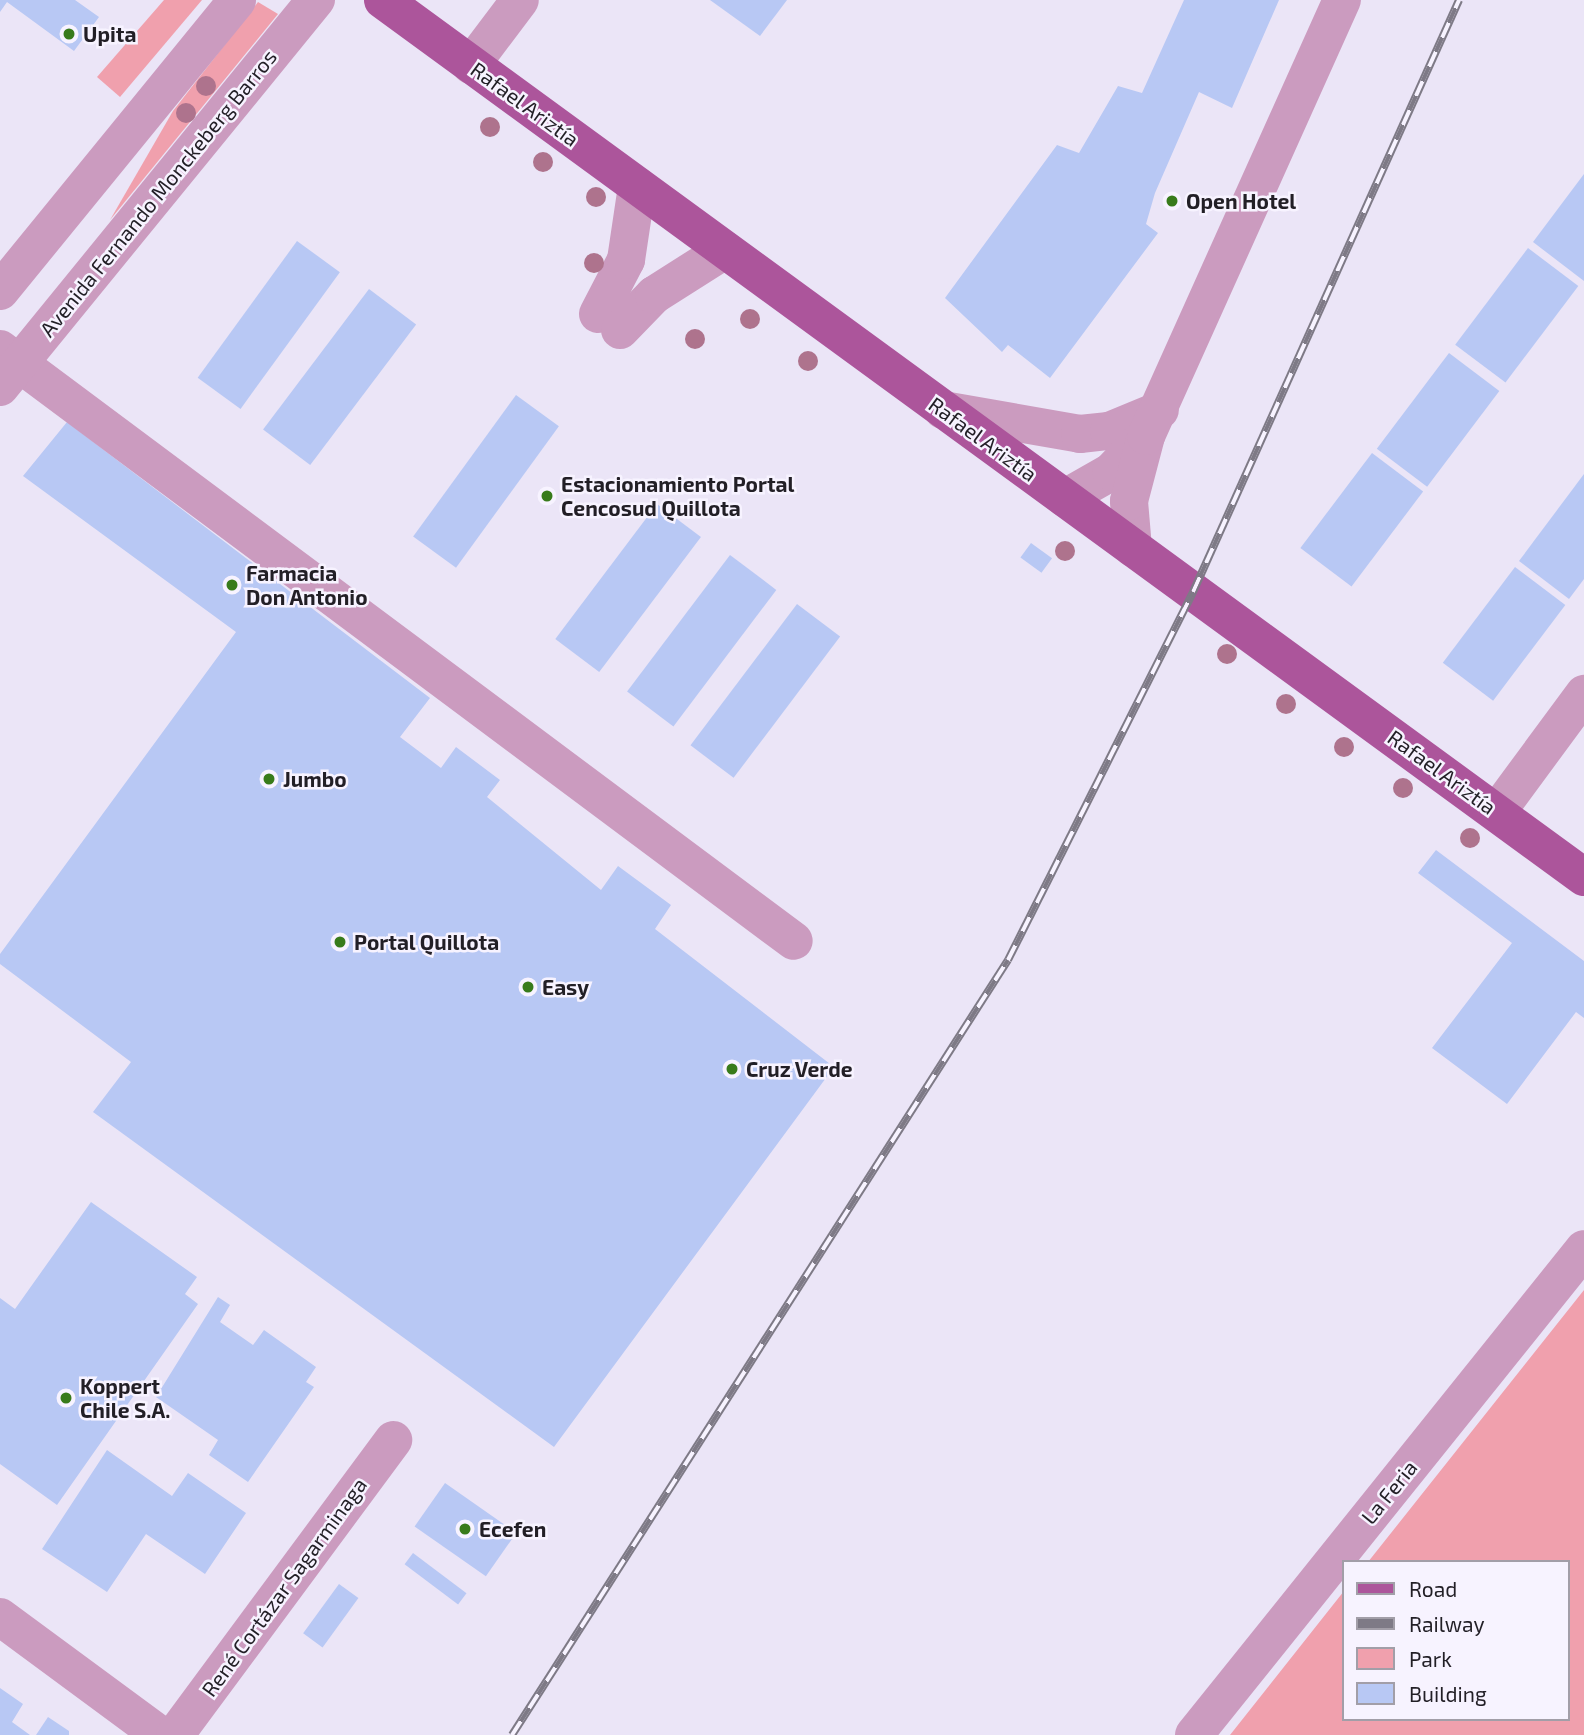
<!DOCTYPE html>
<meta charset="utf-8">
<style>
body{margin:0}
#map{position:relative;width:1584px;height:1735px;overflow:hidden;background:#ebe5f7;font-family:"Exo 2",sans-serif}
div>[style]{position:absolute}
.green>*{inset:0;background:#f0a0ad}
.building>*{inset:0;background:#b8c8f4;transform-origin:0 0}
.minor>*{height:38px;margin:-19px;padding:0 19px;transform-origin:19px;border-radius:19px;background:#cb9bbf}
.major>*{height:38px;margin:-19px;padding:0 19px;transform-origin:19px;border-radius:19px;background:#ac559b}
.rail>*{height:8px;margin-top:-4px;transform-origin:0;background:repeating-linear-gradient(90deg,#f7f3ff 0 16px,#7e7a86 0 32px);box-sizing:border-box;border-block:2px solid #7e7a86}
.trees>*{width:20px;height:20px;margin:-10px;border-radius:50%;background:#ae738d}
.dots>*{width:19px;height:19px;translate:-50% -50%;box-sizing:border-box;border:4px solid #f7f3ff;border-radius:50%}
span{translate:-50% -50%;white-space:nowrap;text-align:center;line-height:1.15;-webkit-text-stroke:5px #f7f3ff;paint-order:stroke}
.poi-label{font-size:21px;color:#221f26;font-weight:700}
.left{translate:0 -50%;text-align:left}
.street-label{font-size:21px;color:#221f26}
.legend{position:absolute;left:1342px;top:1560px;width:228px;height:161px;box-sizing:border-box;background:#f7f3ff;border:2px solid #a29ea8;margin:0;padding:9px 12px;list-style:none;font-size:21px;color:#221f26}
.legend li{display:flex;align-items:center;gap:14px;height:35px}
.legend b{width:35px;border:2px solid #a29ea8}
</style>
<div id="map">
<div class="green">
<div style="clip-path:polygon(164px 0,202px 0,120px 97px,97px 77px)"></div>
<div style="clip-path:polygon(258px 2px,278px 14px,110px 220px,173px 111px)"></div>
<div style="clip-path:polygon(1584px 1290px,1584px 1735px,1230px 1735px,1344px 1591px,1344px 1719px,1568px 1719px,1568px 1562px,1368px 1562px)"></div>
</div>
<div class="building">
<div style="clip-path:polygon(0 0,75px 0,99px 17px,74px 51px,7px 2px,0 12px)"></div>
<div style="clip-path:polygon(710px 0,787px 0,760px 36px)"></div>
<div style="clip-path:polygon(1184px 0,1279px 0,1232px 108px,1199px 92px,1155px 193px,1146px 224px,1158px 233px,1050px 378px,1008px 345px,1002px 352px,945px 298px,1057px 145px,1079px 153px,1118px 86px,1142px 93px)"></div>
<div style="clip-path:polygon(1584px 174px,1584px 281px,1533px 242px)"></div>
<div style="left:297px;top:241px;width:53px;height:169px;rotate:36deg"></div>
<div style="left:1528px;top:248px;width:63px;height:121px;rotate:37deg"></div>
<div style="left:369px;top:289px;width:59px;height:176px;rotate:37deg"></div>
<div style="left:1449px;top:353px;width:63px;height:120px;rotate:37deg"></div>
<div style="left:516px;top:395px;width:53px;height:175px;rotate:36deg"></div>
<div style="clip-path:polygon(67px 422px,430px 698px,400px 737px,441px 768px,456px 747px,500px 780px,487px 797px,601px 890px,618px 866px,671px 905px,655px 929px,834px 1067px,554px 1447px,93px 1112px,131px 1062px,0 964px,0 954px,236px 632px,23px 476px)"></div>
<div style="left:1372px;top:453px;width:64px;height:119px;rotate:37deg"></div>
<div style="clip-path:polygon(1584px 474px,1584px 579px,1569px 599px,1519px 561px)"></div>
<div style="left:657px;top:504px;width:55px;height:169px;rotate:37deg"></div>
<div style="left:1031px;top:543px;width:26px;height:18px;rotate:36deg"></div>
<div style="left:730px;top:555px;width:58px;height:171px;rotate:37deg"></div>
<div style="left:1515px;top:567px;width:63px;height:120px;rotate:37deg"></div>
<div style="left:797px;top:604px;width:54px;height:177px;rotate:37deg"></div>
<div style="clip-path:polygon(1436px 850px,1584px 961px,1584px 1018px,1576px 1012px,1507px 1104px,1432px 1048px,1512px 943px,1418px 873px)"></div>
<div style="clip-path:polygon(91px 1202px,197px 1277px,185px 1294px,198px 1304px,57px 1505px,0 1464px,0 1298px,15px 1309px)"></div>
<div style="clip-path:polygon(218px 1297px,230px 1305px,220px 1322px,253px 1345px,264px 1330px,316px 1367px,306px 1382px,314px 1387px,248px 1482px,209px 1455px,218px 1440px,156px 1397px)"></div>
<div style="clip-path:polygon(107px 1450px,172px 1496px,188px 1473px,246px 1513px,205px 1574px,146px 1534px,107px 1592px,42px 1549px)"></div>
<div style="left:445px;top:1483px;width:87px;height:53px;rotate:35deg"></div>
<div style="left:413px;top:1553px;width:67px;height:14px;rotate:37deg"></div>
<div style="left:339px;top:1584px;width:24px;height:61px;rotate:36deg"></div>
<div style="clip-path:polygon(0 1688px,23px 1704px,12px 1722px,30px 1735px,0 1735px)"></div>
<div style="clip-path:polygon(48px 1717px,69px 1731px,69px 1735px,36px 1735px)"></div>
</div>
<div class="minor">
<div style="left:471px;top:65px;width:81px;rotate:-53deg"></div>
<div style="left:0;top:291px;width:375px;rotate:-50.8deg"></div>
<div style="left:598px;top:314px;width:61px;rotate:-62.6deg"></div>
<div style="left:626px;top:260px;width:75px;rotate:-81.5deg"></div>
<div style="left:620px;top:330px;width:49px;rotate:-45.8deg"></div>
<div style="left:654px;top:295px;width:84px;rotate:-32.4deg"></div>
<div style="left:0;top:349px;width:990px;rotate:36.71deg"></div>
<div style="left:0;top:387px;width:500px;rotate:-50.8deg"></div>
<div style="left:943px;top:410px;width:139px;rotate:9.9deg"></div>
<div style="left:1080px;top:434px;width:29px;rotate:-6deg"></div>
<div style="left:1109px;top:431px;width:55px;rotate:-22.4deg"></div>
<div style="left:1065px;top:498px;width:53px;rotate:-29.5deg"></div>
<div style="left:1111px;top:472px;width:48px;rotate:-46.7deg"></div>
<div style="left:1133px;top:548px;width:47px;rotate:-94.9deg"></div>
<div style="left:1129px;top:501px;width:67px;rotate:-75.3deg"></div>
<div style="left:1146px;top:436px;width:478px;rotate:-65.8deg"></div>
<div style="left:1497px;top:812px;width:147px;rotate:-53.6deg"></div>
<div style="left:0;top:1617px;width:199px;rotate:36.4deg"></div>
<div style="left:175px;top:1735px;width:367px;rotate:-53.5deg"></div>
<div style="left:1194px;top:1735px;width:623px;rotate:-51.25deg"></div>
</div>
<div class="major">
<div style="left:383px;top:0;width:1487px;rotate:36.14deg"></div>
</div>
<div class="rail">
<div style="left:512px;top:1735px;width:920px;rotate:-57.38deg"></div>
<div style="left:1008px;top:960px;width:412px;rotate:-63.3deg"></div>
<div style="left:1193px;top:592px;width:649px;rotate:-65.8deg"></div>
</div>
<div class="trees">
<div style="left:206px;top:86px"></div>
<div style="left:186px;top:113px"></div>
<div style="left:490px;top:127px"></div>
<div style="left:543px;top:162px"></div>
<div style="left:596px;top:197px"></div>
<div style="left:594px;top:263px"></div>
<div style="left:750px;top:319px"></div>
<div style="left:695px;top:339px"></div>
<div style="left:808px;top:361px"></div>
<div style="left:1065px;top:551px"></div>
<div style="left:1227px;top:654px"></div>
<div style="left:1286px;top:704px"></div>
<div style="left:1344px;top:747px"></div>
<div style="left:1403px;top:788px"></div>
<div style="left:1470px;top:838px"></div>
</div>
<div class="dots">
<div style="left:69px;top:34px;background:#387b1b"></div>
<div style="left:1172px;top:201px;background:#387b1b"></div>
<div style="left:547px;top:496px;background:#387b1b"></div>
<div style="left:232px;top:585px;background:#387b1b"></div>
<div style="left:269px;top:779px;background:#387b1b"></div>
<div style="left:340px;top:942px;background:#387b1b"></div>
<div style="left:528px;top:987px;background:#387b1b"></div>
<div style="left:732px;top:1069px;background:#387b1b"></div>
<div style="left:66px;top:1398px;background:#387b1b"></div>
<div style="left:465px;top:1529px;background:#387b1b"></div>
</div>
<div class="poi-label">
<span class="left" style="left:83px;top:34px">Upita</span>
<span class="left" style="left:1186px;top:201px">Open Hotel</span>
<span class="left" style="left:561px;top:496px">Estacionamiento Portal<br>Cencosud Quillota</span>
<span class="left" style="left:246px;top:585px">Farmacia<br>Don Antonio</span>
<span class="left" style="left:283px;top:779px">Jumbo</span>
<span class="left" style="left:354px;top:942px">Portal Quillota</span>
<span class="left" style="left:542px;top:987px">Easy</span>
<span class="left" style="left:746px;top:1069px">Cruz Verde</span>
<span class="left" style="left:80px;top:1398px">Koppert<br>Chile S.A.</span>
<span class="left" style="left:479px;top:1529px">Ecefen</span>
</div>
<div class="street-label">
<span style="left:525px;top:104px;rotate:36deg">Rafael Ariztía</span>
<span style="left:158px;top:193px;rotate:-51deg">Avenida Fernando Monckeberg Barros</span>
<span style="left:983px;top:439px;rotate:36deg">Rafael Ariztía</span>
<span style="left:1442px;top:772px;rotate:36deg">Rafael Ariztía</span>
<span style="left:1389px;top:1492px;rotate:-51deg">La Feria</span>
<span style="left:284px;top:1587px;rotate:-54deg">René Cortázar Sagarminaga</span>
</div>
<ul class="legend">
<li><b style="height:9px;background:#ac559b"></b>Road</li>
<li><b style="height:9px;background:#7e7a86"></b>Railway</li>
<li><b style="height:19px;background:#f0a0ad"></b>Park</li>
<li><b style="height:19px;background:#b8c8f4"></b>Building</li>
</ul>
</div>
